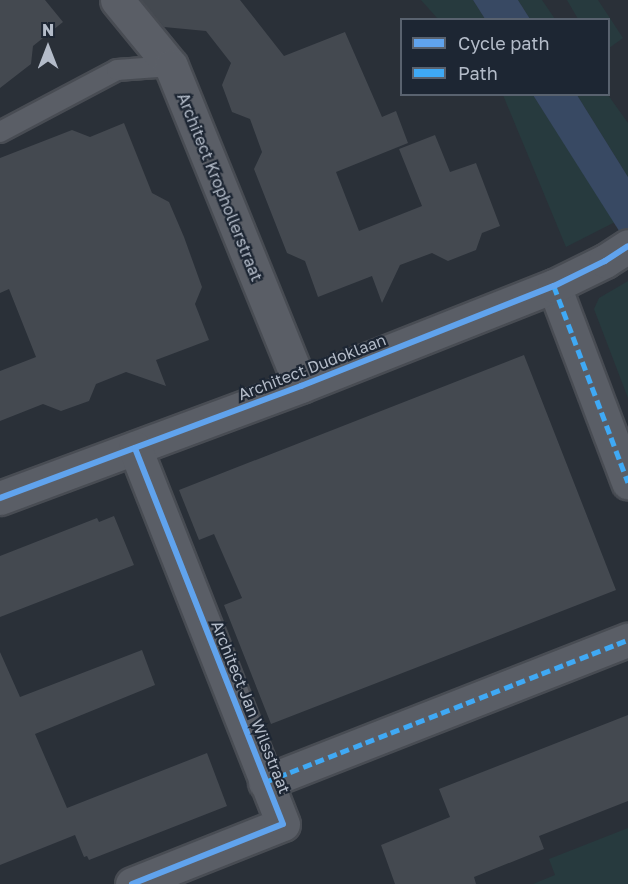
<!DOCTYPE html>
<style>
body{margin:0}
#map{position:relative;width:628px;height:884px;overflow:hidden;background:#2a3038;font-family:"Golos Text",sans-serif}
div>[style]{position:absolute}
.green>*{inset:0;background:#273a3e}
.water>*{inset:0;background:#384963}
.building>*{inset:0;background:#444950}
.roads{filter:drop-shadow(2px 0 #484c53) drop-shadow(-2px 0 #484c53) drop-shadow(0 2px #484c53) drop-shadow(0 -2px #484c53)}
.service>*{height:20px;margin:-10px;padding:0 10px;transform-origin:10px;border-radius:10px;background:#5a5e66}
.minor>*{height:33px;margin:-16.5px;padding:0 16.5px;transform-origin:16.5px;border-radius:16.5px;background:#5a5e66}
.quiet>*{height:4.5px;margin-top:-2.25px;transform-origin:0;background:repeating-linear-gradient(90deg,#3fa9f5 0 9px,transparent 0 13.5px)}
.cycleway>*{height:6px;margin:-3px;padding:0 3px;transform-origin:3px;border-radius:3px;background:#60a3ed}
span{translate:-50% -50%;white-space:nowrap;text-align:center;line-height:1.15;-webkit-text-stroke:4.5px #1d2633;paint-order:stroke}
.street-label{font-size:16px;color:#b4bcc9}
.legend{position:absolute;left:400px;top:18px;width:210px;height:78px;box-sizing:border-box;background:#1d2633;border:2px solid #59626f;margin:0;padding:8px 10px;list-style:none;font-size:18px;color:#b4bcc9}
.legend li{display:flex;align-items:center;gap:12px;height:30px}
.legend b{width:30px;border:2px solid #59626f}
.north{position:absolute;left:18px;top:18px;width:60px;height:60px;-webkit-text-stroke:4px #1d2633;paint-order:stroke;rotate:0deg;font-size:16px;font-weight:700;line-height:24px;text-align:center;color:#b4bcc9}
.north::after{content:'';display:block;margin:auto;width:21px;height:27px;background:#b4bcc9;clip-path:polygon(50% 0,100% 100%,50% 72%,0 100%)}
</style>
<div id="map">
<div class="green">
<div style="clip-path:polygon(421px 0,473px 0,485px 19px,438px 19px)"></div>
<div style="clip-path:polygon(518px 0,542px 0,555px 19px,530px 19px)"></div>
<div style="clip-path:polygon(567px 0,598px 0,623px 38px,609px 48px,608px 20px,578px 19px)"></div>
<div style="clip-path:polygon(503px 95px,533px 95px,615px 222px,566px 247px)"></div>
<div style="clip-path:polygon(577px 95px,608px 95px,628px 123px,628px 177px)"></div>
<div style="clip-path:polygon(628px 281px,628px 398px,594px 309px,599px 298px)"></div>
<div style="clip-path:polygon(628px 828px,628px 884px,533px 884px,555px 875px,549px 859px)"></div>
</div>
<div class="water">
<div style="clip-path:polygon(473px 0,518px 0,530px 19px,485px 19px)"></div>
<div style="clip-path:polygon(533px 95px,577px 95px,628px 177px,628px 245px)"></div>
</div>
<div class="building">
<div style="clip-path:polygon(0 0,45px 0,63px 22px,33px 46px,31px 64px,0 88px)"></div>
<div style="clip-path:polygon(141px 0,240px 0,284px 56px,345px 32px,382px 117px,396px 111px,408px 143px,336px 172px,359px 231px,422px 206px,399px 149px,435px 135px,450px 172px,476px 163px,500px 226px,482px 233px,476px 250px,448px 261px,432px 253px,400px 265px,382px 303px,372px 276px,318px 297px,305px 261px,287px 253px,254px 169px,262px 152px,250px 119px,232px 112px,222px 85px,231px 63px,206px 31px,164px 27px)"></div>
<div style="clip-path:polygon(124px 123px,152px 193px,169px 202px,184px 237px,202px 287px,195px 304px,209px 340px,156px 360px,166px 386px,126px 372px,96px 384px,89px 401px,61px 411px,43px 404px,0 421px,0 371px,36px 357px,9px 289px,0 293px,0 158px,72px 130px,90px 137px)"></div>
<div style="clip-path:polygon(524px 355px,616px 590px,271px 724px,224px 605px,242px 598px,214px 534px,199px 540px,179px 490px)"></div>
<div style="clip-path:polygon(114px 516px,134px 565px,0 617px,0 556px,97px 518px,99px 522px)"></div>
<div style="clip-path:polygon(142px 650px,155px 685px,35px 734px,67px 808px,207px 753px,227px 806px,89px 860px,87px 856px,84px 857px,75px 835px,0 865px,0 652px,20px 697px)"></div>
<div style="clip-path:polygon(628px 715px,628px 801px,539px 836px,544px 849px,474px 877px,476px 884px,395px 884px,381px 845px,450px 817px,439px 789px)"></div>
</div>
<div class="roads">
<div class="service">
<div style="left:0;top:132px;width:132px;rotate:-27.9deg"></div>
<div style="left:117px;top:70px;width:54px;rotate:-4.2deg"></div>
</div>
<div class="minor">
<div style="left:117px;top:0;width:85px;rotate:50.7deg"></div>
<div style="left:171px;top:66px;width:345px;rotate:67.9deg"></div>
<div style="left:554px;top:286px;width:210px;rotate:69.3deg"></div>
<div style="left:0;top:498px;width:321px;rotate:-20.4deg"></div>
<div style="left:301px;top:386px;width:272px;rotate:-21.6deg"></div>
<div style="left:554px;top:286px;width:57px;rotate:-26.1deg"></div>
<div style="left:605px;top:261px;width:27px;rotate:-33deg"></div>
<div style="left:265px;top:782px;width:390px;rotate:-21.4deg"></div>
<div style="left:132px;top:884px;width:162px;rotate:-21.7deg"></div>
<div style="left:283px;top:824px;width:404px;rotate:-111.5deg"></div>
</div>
</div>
<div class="quiet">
<div style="left:554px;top:286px;width:210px;rotate:69.3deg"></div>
<div style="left:265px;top:782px;width:390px;rotate:-21.4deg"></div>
</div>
<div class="cycleway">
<div style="left:0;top:498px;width:321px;rotate:-20.4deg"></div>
<div style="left:301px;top:386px;width:272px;rotate:-21.6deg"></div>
<div style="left:554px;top:286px;width:57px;rotate:-26.1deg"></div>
<div style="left:605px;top:261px;width:27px;rotate:-33deg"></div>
<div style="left:132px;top:884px;width:162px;rotate:-21.7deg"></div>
<div style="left:283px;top:824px;width:404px;rotate:-111.5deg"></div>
</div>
<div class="street-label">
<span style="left:220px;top:187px;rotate:68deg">Architect Krophollerstraat</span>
<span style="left:312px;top:367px;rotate:-21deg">Architect Dudoklaan</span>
<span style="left:251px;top:707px;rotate:68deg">Architect Jan Wilsstraat</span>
</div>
<ul class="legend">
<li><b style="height:8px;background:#60a3ed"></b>Cycle path</li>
<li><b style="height:8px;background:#3fa9f5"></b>Path</li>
</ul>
<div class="north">N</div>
</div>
